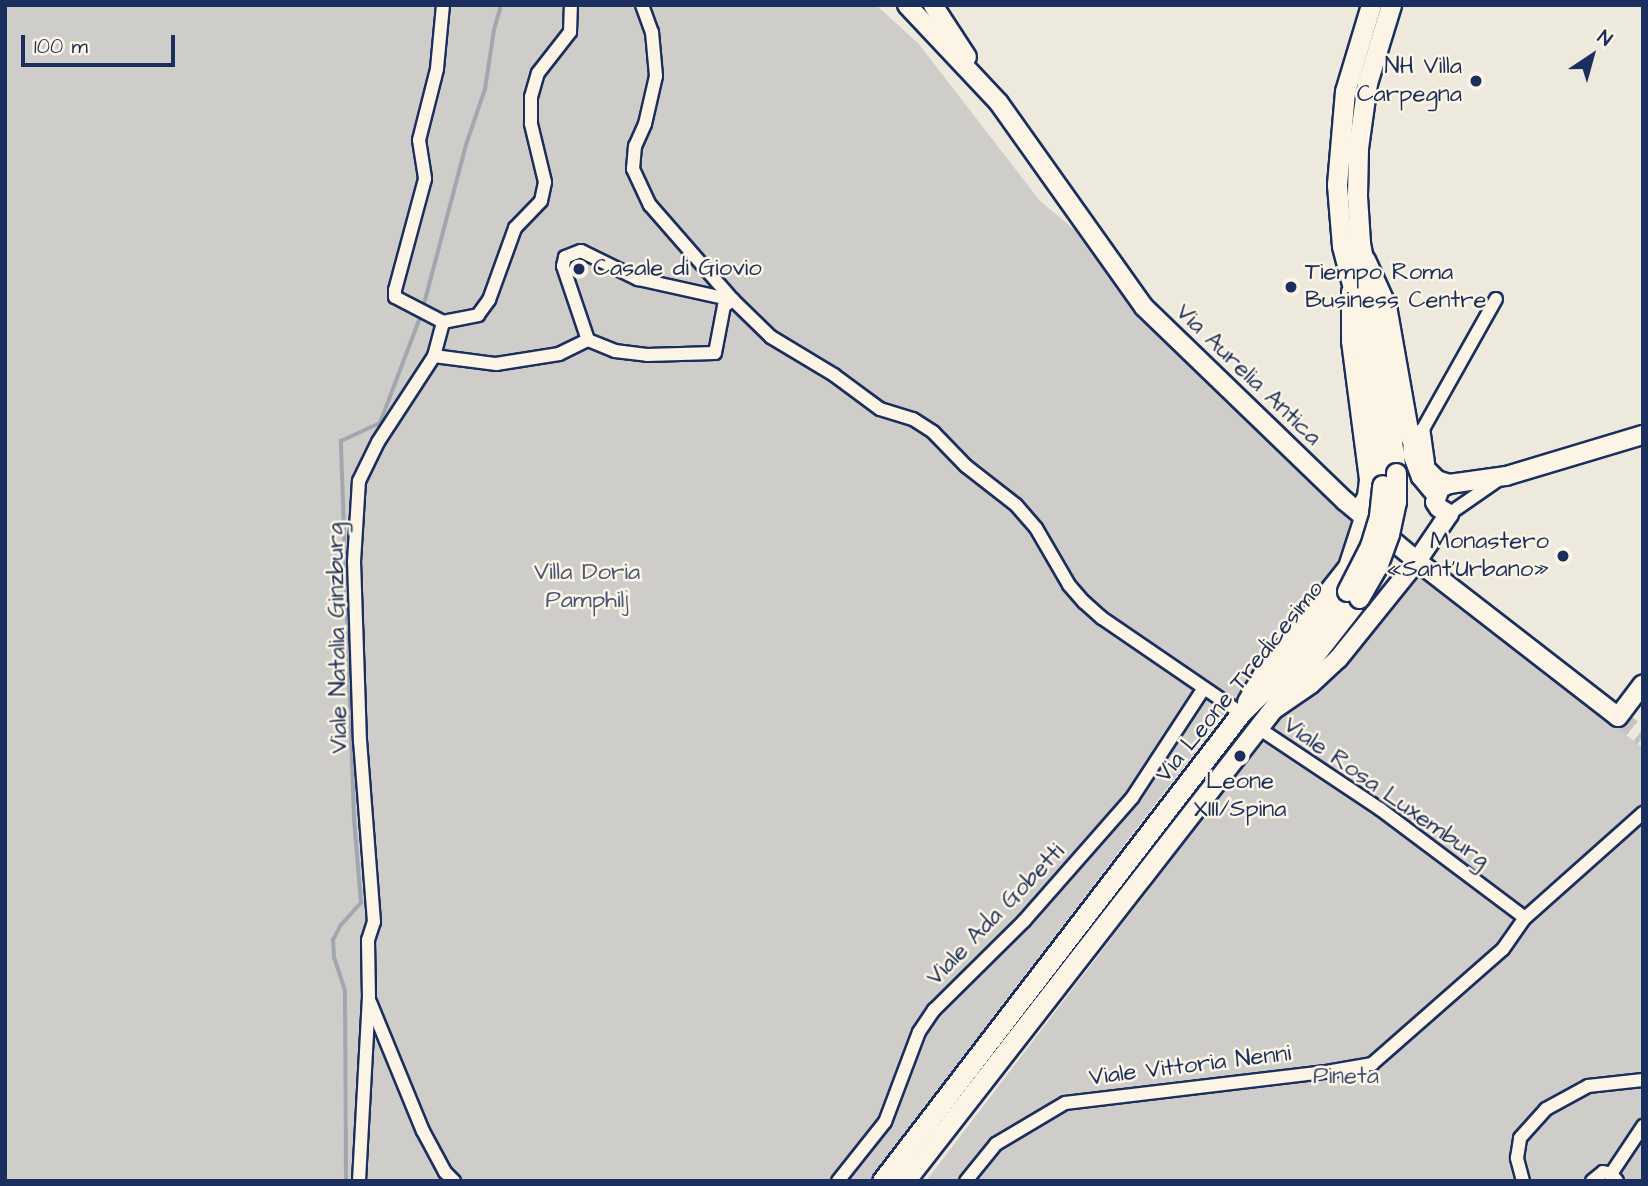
<!DOCTYPE html>
<meta charset="utf-8">
<style>
body{margin:0}
#map{position:relative;width:1648px;height:1186px;overflow:hidden;background:#eee9dd;font-family:"Architects Daughter",sans-serif}
div>[style]{position:absolute}
.green>*{inset:0;background:#cfcdca}
.stream>*{height:3.5px;margin:-1.75px;padding:0 1.75px;transform-origin:1.75px;border-radius:1.75px;background:#a2a7af}
.secondary-tunnel>*{height:18px;margin-top:-9px;transform-origin:0;background:repeating-linear-gradient(90deg,#c4c4c4 0 18px,transparent 0 27px)}
.roads{filter:drop-shadow(2px 0 #1b2f5e) drop-shadow(-2px 0 #1b2f5e) drop-shadow(0 2px #1b2f5e) drop-shadow(0 -2px #1b2f5e)}
.street>*{height:12px;margin:-6px;padding:0 6px;transform-origin:6px;border-radius:6px;background:#fcf5e5}
.secondary>*{height:18px;margin:-9px;padding:0 9px;transform-origin:9px;border-radius:9px;background:#fcf5e5}
.primary>*{height:19px;margin:-9.5px;padding:0 9.5px;transform-origin:9.5px;border-radius:9.5px;background:#fcf5e5}
.bridges{filter:drop-shadow(2px 0 #1b2f5e) drop-shadow(-2px 0 #1b2f5e) drop-shadow(0 2px #1b2f5e) drop-shadow(0 -2px #1b2f5e)}
.primary-bridge>*{height:19px;margin:-9.5px;padding:0 9.5px;transform-origin:9.5px;border-radius:9.5px;background:#fcf5e5}
.dots>*{width:19px;height:19px;translate:-50% -50%;box-sizing:border-box;border:4px solid #fcf5e5;border-radius:50%}
span{translate:-50% -50%;white-space:nowrap;text-align:center;line-height:1.15;-webkit-text-stroke:5px #fcf5e5;paint-order:stroke}
.poi-label{font-size:24px;color:#1b2f5e}
.right{translate:-100% -50%;text-align:right}
.left{translate:0 -50%;text-align:left}
.street-label{font-size:24px;color:#1b2f5e}
.park-label{font-size:24px;color:#485679}
.frame{position:absolute;inset:0;border:7px solid #1b2f5e;pointer-events:none}
.north{position:absolute;left:1557px;top:21px;width:70px;height:70px;-webkit-text-stroke:5px #fcf5e5;paint-order:stroke;rotate:36deg;font-size:19px;font-weight:700;line-height:28px;text-align:center;color:#1b2f5e}
.north::after{content:'';display:block;margin:auto;width:24px;height:32px;background:#1b2f5e;clip-path:polygon(50% 0,100% 100%,50% 72%,0 100%)}
.scale{position:absolute;left:21px;top:35px;width:154px;height:32px;box-sizing:border-box;border:4px solid #1b2f5e;border-top:0;padding-left:9px;font-size:21px;line-height:24px;white-space:nowrap;color:#1b2f5e;-webkit-text-stroke:5px #fcf5e5;paint-order:stroke}
</style>
<div id="map">
<div class="green">
<div style="clip-path:polygon(5px 5px,876px 5px,918px 43px,1040px 201px,1086px 239px,1221px 393px,1273px 446px,1355px 518px,1350px 541px,1323px 584px,868px 1181px,6px 1181px)"></div>
<div style="clip-path:polygon(1417px 570px,1643px 748px,1643px 1181px,926px 1181px,1285px 711px,1338px 673px)"></div>
</div>
<div class="stream">
<div style="left:423px;top:308px;width:172px;rotate:-75.2deg"></div>
<div style="left:467px;top:142px;width:56px;rotate:-71.2deg"></div>
<div style="left:485px;top:89px;width:60px;rotate:-81.3deg"></div>
<div style="left:494px;top:30px;width:26px;rotate:-74deg"></div>
<div style="left:346px;top:1181px;width:190px;rotate:-90.3deg"></div>
<div style="left:345px;top:991px;width:35px;rotate:-108deg"></div>
<div style="left:334px;top:958px;width:18px;rotate:-93deg"></div>
<div style="left:333px;top:940px;width:17px;rotate:-62deg"></div>
<div style="left:341px;top:925px;width:30px;rotate:-48deg"></div>
<div style="left:361px;top:903px;width:84px;rotate:-94.8deg"></div>
<div style="left:354px;top:819px;width:378px;rotate:-92deg"></div>
<div style="left:341px;top:441px;width:43px;rotate:-24.8deg"></div>
<div style="left:380px;top:423px;width:116px;rotate:-69.2deg"></div>
</div>
<div class="secondary-tunnel">
<div style="left:1618px;top:717px;width:32px;rotate:39deg"></div>
</div>
<div class="roads">
<div class="street">
<div style="left:443px;top:5px;width:64px;rotate:95.4deg"></div>
<div style="left:437px;top:69px;width:73px;rotate:104.2deg"></div>
<div style="left:419px;top:140px;width:39px;rotate:81deg"></div>
<div style="left:425px;top:179px;width:115px;rotate:105.1deg"></div>
<div style="left:395px;top:290px;width:7px;rotate:90deg"></div>
<div style="left:395px;top:297px;width:54px;rotate:27.5deg"></div>
<div style="left:642px;top:5px;width:29px;rotate:70deg"></div>
<div style="left:652px;top:32px;width:44px;rotate:84.8deg"></div>
<div style="left:656px;top:76px;width:49px;rotate:102.9deg"></div>
<div style="left:645px;top:124px;width:24px;rotate:114deg"></div>
<div style="left:635px;top:146px;width:23px;rotate:95deg"></div>
<div style="left:633px;top:169px;width:40px;rotate:65deg"></div>
<div style="left:650px;top:205px;width:126px;rotate:48.9deg"></div>
<div style="left:733px;top:300px;width:53px;rotate:44.2deg"></div>
<div style="left:771px;top:337px;width:74px;rotate:31.1deg"></div>
<div style="left:834px;top:375px;width:57px;rotate:36.5deg"></div>
<div style="left:880px;top:409px;width:34px;rotate:17deg"></div>
<div style="left:913px;top:419px;width:24px;rotate:33deg"></div>
<div style="left:933px;top:432px;width:47px;rotate:45.9deg"></div>
<div style="left:966px;top:466px;width:63px;rotate:38deg"></div>
<div style="left:1016px;top:505px;width:30px;rotate:49deg"></div>
<div style="left:1036px;top:528px;width:66px;rotate:59.9deg"></div>
<div style="left:1069px;top:585px;width:23px;rotate:49deg"></div>
<div style="left:1084px;top:602px;width:24px;rotate:42deg"></div>
<div style="left:1102px;top:618px;width:168px;rotate:34.4deg"></div>
<div style="left:443px;top:322px;width:36px;rotate:-11deg"></div>
<div style="left:478px;top:315px;width:19px;rotate:-54deg"></div>
<div style="left:489px;top:300px;width:77px;rotate:-70.1deg"></div>
<div style="left:515px;top:228px;width:37px;rotate:-46deg"></div>
<div style="left:541px;top:201px;width:19px;rotate:-78deg"></div>
<div style="left:545px;top:182px;width:60px;rotate:-103.6deg"></div>
<div style="left:531px;top:124px;width:27px;rotate:-90deg"></div>
<div style="left:531px;top:97px;width:25px;rotate:-74deg"></div>
<div style="left:538px;top:73px;width:52px;rotate:-52deg"></div>
<div style="left:570px;top:32px;width:27px;rotate:-88deg"></div>
<div style="left:588px;top:340px;width:78px;rotate:-108.7deg"></div>
<div style="left:563px;top:266px;width:9px;rotate:-77deg"></div>
<div style="left:565px;top:257px;width:17px;rotate:-21deg"></div>
<div style="left:581px;top:251px;width:64px;rotate:26.2deg"></div>
<div style="left:638px;top:279px;width:97px;rotate:12.5deg"></div>
<div style="left:434px;top:356px;width:63px;rotate:7.4deg"></div>
<div style="left:496px;top:364px;width:64px;rotate:-9deg"></div>
<div style="left:559px;top:354px;width:32px;rotate:-26deg"></div>
<div style="left:588px;top:340px;width:29px;rotate:22deg"></div>
<div style="left:615px;top:351px;width:32px;rotate:7deg"></div>
<div style="left:647px;top:355px;width:68px;rotate:-1.7deg"></div>
<div style="left:715px;top:353px;width:48px;rotate:-79.2deg"></div>
<div style="left:724px;top:306px;width:11px;rotate:-34deg"></div>
<div style="left:1423px;top:429px;width:149px;rotate:-60.7deg"></div>
<div style="left:1428px;top:463px;width:34px;rotate:-98deg"></div>
<div style="left:1423px;top:429px;width:15px;rotate:148deg"></div>
<div style="left:1410px;top:437px;width:17px;rotate:93deg"></div>
<div style="left:1409px;top:454px;width:26px;rotate:69deg"></div>
<div style="left:1418px;top:478px;width:26px;rotate:50deg"></div>
<div style="left:1449px;top:514px;width:60px;rotate:-34.8deg"></div>
<div style="left:1257px;top:727px;width:148px;rotate:33.7deg"></div>
<div style="left:1380px;top:809px;width:181px;rotate:36.9deg"></div>
<div style="left:370px;top:1002px;width:139px;rotate:67.7deg"></div>
<div style="left:423px;top:1131px;width:47px;rotate:61.8deg"></div>
<div style="left:445px;top:1172px;width:13px;rotate:45deg"></div>
<div style="left:1611px;top:1174px;width:58px;rotate:-56.3deg"></div>
<div style="left:359px;top:1181px;width:183px;rotate:-86.9deg"></div>
<div style="left:369px;top:998px;width:58px;rotate:-91deg"></div>
<div style="left:368px;top:940px;width:19px;rotate:-72deg"></div>
<div style="left:374px;top:922px;width:181px;rotate:-94.4deg"></div>
<div style="left:360px;top:742px;width:180px;rotate:-91.9deg"></div>
<div style="left:354px;top:562px;width:81px;rotate:-86.5deg"></div>
<div style="left:359px;top:481px;width:43px;rotate:-64deg"></div>
<div style="left:378px;top:442px;width:103px;rotate:-56.9deg"></div>
<div style="left:434px;top:356px;width:35px;rotate:-75deg"></div>
<div style="left:838px;top:1181px;width:75px;rotate:-51.5deg"></div>
<div style="left:885px;top:1122px;width:96px;rotate:-69.3deg"></div>
<div style="left:919px;top:1032px;width:27px;rotate:-56deg"></div>
<div style="left:934px;top:1010px;width:127px;rotate:-44.7deg"></div>
<div style="left:1024px;top:921px;width:164px;rotate:-48.7deg"></div>
<div style="left:1132px;top:798px;width:131px;rotate:-56.8deg"></div>
<div style="left:966px;top:1181px;width:48px;rotate:-51deg"></div>
<div style="left:996px;top:1144px;width:80px;rotate:-30.7deg"></div>
<div style="left:1065px;top:1103px;width:269px;rotate:-6.8deg"></div>
<div style="left:1332px;top:1071px;width:41px;rotate:-9.9deg"></div>
<div style="left:1372px;top:1064px;width:174px;rotate:-41.3deg"></div>
<div style="left:1503px;top:949px;width:38px;rotate:-55deg"></div>
<div style="left:1525px;top:918px;width:158px;rotate:-41.7deg"></div>
<div style="left:1523px;top:1181px;width:24px;rotate:-105deg"></div>
<div style="left:1517px;top:1158px;width:20px;rotate:-81deg"></div>
<div style="left:1520px;top:1138px;width:39px;rotate:-48deg"></div>
<div style="left:1546px;top:1109px;width:48px;rotate:-28.7deg"></div>
<div style="left:1588px;top:1086px;width:55px;rotate:-6.2deg"></div>
<div style="left:1592px;top:1181px;width:14px;rotate:-39deg"></div>
<div style="left:1603px;top:1172px;width:8px;rotate:14deg"></div>
<div style="left:1611px;top:1174px;width:9px;rotate:49deg"></div>
</div>
<div class="secondary">
<div style="left:907px;top:5px;width:134px;rotate:46.8deg"></div>
<div style="left:999px;top:103px;width:250px;rotate:54.6deg"></div>
<div style="left:1144px;top:307px;width:279px;rotate:44deg"></div>
<div style="left:1345px;top:501px;width:94px;rotate:39.8deg"></div>
<div style="left:1417px;top:561px;width:254px;rotate:37.8deg"></div>
<div style="left:1618px;top:717px;width:41px;rotate:-52.9deg"></div>
<div style="left:933px;top:5px;width:62px;rotate:56.8deg"></div>
<div style="left:1366px;top:260px;width:51px;rotate:65.5deg"></div>
<div style="left:1387px;top:306px;width:133px;rotate:80deg"></div>
<div style="left:1410px;top:437px;width:36px;rotate:63deg"></div>
<div style="left:1426px;top:469px;width:16px;rotate:45deg"></div>
<div style="left:1437px;top:480px;width:13px;rotate:18deg"></div>
<div style="left:1351px;top:292px;width:49px;rotate:90deg"></div>
<div style="left:1351px;top:341px;width:140px;rotate:82.6deg"></div>
<div style="left:1369px;top:480px;width:17px;rotate:97deg"></div>
<div style="left:1367px;top:497px;width:17px;rotate:121deg"></div>
<div style="left:1247px;top:702px;width:30px;rotate:-60deg"></div>
<div style="left:1262px;top:676px;width:139px;rotate:-51.7deg"></div>
<div style="left:1348px;top:567px;width:52px;rotate:-71.9deg"></div>
<div style="left:1276px;top:708px;width:42px;rotate:-34.4deg"></div>
<div style="left:1311px;top:684px;width:37px;rotate:-43deg"></div>
<div style="left:1338px;top:659px;width:126px;rotate:-51.1deg"></div>
<div style="left:1417px;top:561px;width:57px;rotate:-55.8deg"></div>
<div style="left:1449px;top:514px;width:12px;rotate:-149deg"></div>
<div style="left:1439px;top:508px;width:7px;rotate:-124deg"></div>
<div style="left:1435px;top:502px;width:15px;rotate:-70deg"></div>
<div style="left:1440px;top:488px;width:10px;rotate:-24deg"></div>
<div style="left:1449px;top:484px;width:58px;rotate:-8deg"></div>
<div style="left:1506px;top:476px;width:143px;rotate:-16.7deg"></div>
</div>
<div class="primary">
<div style="left:1371px;top:5px;width:90px;rotate:106.8deg"></div>
<div style="left:1345px;top:91px;width:94px;rotate:94.9deg"></div>
<div style="left:1337px;top:185px;width:61px;rotate:85.3deg"></div>
<div style="left:1342px;top:246px;width:79px;rotate:75.3deg"></div>
<div style="left:1362px;top:322px;width:35px;rotate:80deg"></div>
<div style="left:1368px;top:356px;width:130px;rotate:83.8deg"></div>
<div style="left:1391px;top:5px;width:82px;rotate:107.1deg"></div>
<div style="left:1367px;top:83px;width:66px;rotate:97.9deg"></div>
<div style="left:1358px;top:148px;width:48px;rotate:91.2deg"></div>
<div style="left:1357px;top:196px;width:47px;rotate:86.3deg"></div>
<div style="left:1360px;top:243px;width:113px;rotate:79.3deg"></div>
<div style="left:1381px;top:354px;width:120px;rotate:82.8deg"></div>
<div style="left:882px;top:1181px;width:590px;rotate:-52.51deg"></div>
<div style="left:1241px;top:713px;width:84px;rotate:-44.5deg"></div>
<div style="left:1301px;top:654px;width:78px;rotate:-53.9deg"></div>
<div style="left:905px;top:1181px;width:739px;rotate:-52.09deg"></div>
</div>
</div>
<div class="bridges">
<div class="primary-bridge">
<div style="left:1347px;top:591px;width:51px;rotate:-62.9deg"></div>
<div style="left:1370px;top:546px;width:31px;rotate:-73deg"></div>
<div style="left:1379px;top:516px;width:31px;rotate:-84deg"></div>
<div style="left:1359px;top:598px;width:36px;rotate:-60deg"></div>
<div style="left:1377px;top:567px;width:35px;rotate:-70deg"></div>
<div style="left:1389px;top:534px;width:33px;rotate:-78deg"></div>
<div style="left:1396px;top:502px;width:29px;rotate:-90deg"></div>
</div>
</div>
<div class="dots">
<div style="left:1476px;top:81px;background:#1b2f5e"></div>
<div style="left:579px;top:269px;background:#1b2f5e"></div>
<div style="left:1291px;top:287px;background:#1b2f5e"></div>
<div style="left:1563px;top:556px;background:#1b2f5e"></div>
<div style="left:1240px;top:756px;background:#1b2f5e"></div>
</div>
<div class="poi-label">
<span class="right" style="left:1462px;top:81px">NH Villa<br>Carpegna</span>
<span class="left" style="left:593px;top:269px">Casale di Giovio</span>
<span class="left" style="left:1305px;top:287px">Tiempo Roma<br>Business Centre</span>
<span class="right" style="left:1549px;top:556px">Monastero<br>«Sant’Urbano»</span>
<span style="left:1240px;top:796px">Leone<br>XIII/Spina</span>
</div>
<div class="street-label">
<span style="left:1248px;top:375px;rotate:44deg">Via Aurelia Antica</span>
<span style="left:338px;top:638px;rotate:-91deg">Viale Natalia Ginzburg</span>
<span style="left:1240px;top:682px;rotate:-51deg">Via Leone Tredicesimo</span>
<span style="left:1386px;top:793px;rotate:35deg">Viale Rosa Luxemburg</span>
<span style="left:996px;top:915px;rotate:-46deg">Viale Ada Gobetti</span>
<span style="left:1190px;top:1066px;rotate:-7deg">Viale Vittoria Nenni</span>
</div>
<div class="park-label">
<span style="left:587px;top:587px">Villa Doria<br>Pamphilj</span>
<span style="left:1346px;top:1077px">Pineta</span>
</div>
<div class="frame"></div>
<div class="north">N</div>
<div class="scale">100 m</div>
</div>
